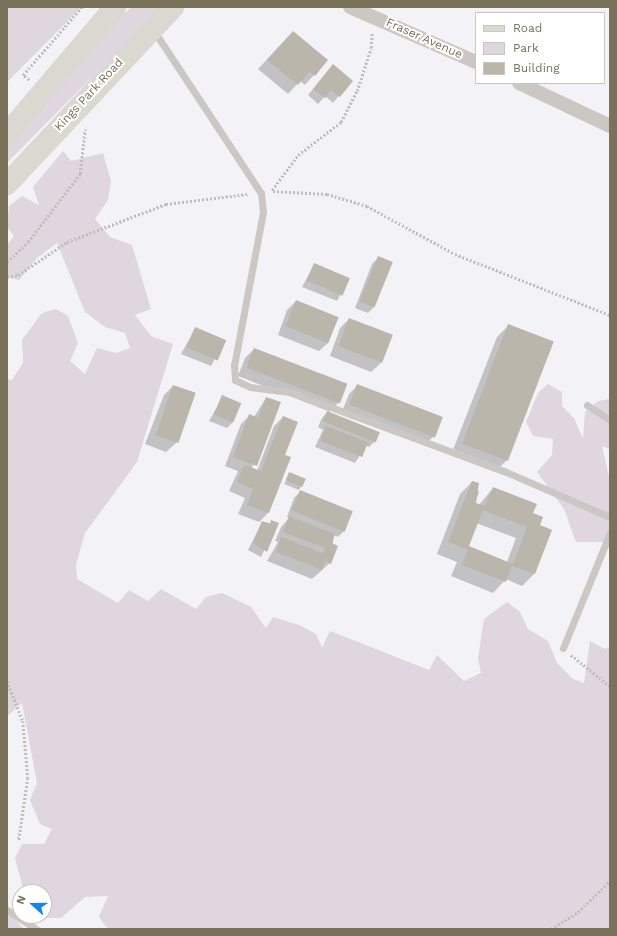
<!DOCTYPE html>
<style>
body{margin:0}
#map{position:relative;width:617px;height:936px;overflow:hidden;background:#f3f2f6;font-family:"Work Sans",sans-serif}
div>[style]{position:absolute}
.green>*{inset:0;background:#dfd6e0}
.shadow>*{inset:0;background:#0003}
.building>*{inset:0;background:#bab6ac;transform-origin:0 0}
.path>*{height:2.5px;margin-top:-1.25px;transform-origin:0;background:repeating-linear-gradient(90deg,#c0beba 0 2px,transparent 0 4px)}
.lane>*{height:7px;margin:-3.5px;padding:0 3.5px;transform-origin:3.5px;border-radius:3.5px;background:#cbc8c3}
.street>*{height:14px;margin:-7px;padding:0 7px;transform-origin:7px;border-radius:7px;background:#cbc8c3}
.primary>*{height:22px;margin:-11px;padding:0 11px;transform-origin:11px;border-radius:11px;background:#d9d8d1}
span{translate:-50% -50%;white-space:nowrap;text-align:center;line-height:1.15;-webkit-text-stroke:4px #fff;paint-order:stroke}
.street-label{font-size:12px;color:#7a715a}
.frame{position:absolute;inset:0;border:8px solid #7a715a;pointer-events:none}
.legend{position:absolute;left:475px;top:12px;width:130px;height:72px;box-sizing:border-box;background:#fff;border:1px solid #cac6bd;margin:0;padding:5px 7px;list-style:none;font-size:12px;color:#7a715a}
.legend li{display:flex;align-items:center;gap:8px;height:20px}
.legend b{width:20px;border:1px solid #cac6bd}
.north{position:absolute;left:12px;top:884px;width:40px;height:40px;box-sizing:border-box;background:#fff;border:1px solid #cac6bd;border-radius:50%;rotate:291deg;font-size:11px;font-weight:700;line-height:16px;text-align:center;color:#7a715a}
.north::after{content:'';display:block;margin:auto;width:14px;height:18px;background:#1783f1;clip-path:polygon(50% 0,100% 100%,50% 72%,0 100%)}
</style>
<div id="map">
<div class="green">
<div style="clip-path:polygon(7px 7px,82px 7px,7px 82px)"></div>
<div style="clip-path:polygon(132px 7px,161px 7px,7px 163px,7px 147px,116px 20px)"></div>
<div style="clip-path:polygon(63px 151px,71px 161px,103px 153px,111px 181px,108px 200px,95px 219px,110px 237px,132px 245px,151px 309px,135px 315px,151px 336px,173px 344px,137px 462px,85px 533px,76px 564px,77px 579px,118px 603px,129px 590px,148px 601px,161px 589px,196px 609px,206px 597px,222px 593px,251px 607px,266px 628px,273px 617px,299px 625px,316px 634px,322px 648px,330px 631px,429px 670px,437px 655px,464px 681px,481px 673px,478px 658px,484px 619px,507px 602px,520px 612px,528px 629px,548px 641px,557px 663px,573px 679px,584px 683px,590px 641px,605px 649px,610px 647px,610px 929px,113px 929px,106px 927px,99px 917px,108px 896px,85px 897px,61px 918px,35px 918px,44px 916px,44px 892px,24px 892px,15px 858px,22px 844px,44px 844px,52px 829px,40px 824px,30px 800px,37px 783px,22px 703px,7px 716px,7px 379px,12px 380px,23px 363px,22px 340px,42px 313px,56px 309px,68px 316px,78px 343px,70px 361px,85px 374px,97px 348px,116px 353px,130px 348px,125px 333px,105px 327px,85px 312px,57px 243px,37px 258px,19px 280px,7px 277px,7px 245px,14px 236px,7px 227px,9px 206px,22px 196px,39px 205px,33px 187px)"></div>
<div style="clip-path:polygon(548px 384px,562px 392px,562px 406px,574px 418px,583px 439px,585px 412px,598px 401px,610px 399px,610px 449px,602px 446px,610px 481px,610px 542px,576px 542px,564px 509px,537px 472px,552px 455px,553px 439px,533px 436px,526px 422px,538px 393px)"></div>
<div style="clip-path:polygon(7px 915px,13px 917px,24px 929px,7px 929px)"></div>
</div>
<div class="shadow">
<div style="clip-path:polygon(284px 41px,327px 60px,305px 85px,300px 81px,288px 94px,258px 69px)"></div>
<div style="clip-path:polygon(327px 72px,351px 81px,333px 103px,325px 96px,318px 104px,308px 95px)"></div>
<div style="clip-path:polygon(378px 258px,374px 307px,368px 313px,355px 308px,372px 264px)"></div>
<div style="clip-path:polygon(314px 265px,349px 278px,337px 301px,302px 287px)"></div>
<div style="clip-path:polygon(296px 301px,329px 342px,319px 351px,278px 335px,287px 310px)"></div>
<div style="clip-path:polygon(349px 319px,381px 363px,371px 372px,330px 356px,340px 328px)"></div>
<div style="clip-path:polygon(509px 325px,507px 460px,495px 472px,451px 455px,497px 337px)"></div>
<div style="clip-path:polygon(195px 329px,225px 340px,211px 366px,181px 354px)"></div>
<div style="clip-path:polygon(254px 349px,338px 403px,328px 413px,375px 441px,369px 447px,366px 446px,355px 463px,315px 447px,323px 430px,318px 427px,322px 418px,328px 411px,238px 376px,245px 358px)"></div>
<div style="clip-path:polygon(358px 385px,434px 436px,425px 445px,341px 414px,349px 394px)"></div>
<div style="clip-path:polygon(173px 386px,176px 443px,166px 452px,145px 444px,164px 395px)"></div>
<div style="clip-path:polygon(223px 397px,233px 422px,227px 428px,209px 421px)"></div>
<div style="clip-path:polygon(266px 398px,252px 469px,257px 471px,274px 426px,283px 417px,283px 455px,289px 457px,268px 513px,259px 522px,238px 514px,245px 498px,229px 491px,238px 471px,225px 466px,241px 424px,250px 415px,254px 417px)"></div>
<div style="clip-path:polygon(290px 474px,305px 479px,299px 490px,284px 484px)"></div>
<div style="clip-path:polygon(evenodd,472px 482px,479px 492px,475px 503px,479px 505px,493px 488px,538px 526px,551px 531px,534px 574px,522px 586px,506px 579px,493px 593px,451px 576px,457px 562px,437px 554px,460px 494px,472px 482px,476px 523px,516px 538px,507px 562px,467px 547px,476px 523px)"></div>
<div style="clip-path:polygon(300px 492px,344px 531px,338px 537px,334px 535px,330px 563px,312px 579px,267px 561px,278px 542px,275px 541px,281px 527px,289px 518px,287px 517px,294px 498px)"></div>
<div style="clip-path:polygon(262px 522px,277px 524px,261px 557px,248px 550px)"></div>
</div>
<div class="building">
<div style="clip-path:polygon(293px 31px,328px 60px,315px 76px,309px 72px,298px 85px,267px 60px)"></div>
<div style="clip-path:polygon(333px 64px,353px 81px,340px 97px,331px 90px,325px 98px,313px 89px)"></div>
<div style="left:378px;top:256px;width:16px;height:49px;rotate:22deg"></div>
<div style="left:314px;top:263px;width:39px;height:19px;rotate:23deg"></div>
<div style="left:296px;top:300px;width:46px;height:28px;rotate:22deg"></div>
<div style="left:349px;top:318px;width:47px;height:30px;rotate:21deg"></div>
<div style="left:508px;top:324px;width:49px;height:128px;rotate:21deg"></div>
<div style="left:195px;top:327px;width:34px;height:22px;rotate:23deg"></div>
<div style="left:254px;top:348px;width:100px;height:21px;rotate:21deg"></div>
<div style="left:357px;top:384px;width:92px;height:22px;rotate:21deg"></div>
<div style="left:173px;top:385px;width:24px;height:53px;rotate:19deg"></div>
<div style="left:222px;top:395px;width:21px;height:21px;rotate:23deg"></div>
<div style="clip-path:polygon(266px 397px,281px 402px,257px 466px,233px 457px,249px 414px,258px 418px)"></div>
<div style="left:327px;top:411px;width:57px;height:11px;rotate:22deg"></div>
<div style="clip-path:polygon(283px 416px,298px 422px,285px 455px,291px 457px,269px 513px,247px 505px,253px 489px,237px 482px,244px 465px,261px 471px)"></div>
<div style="left:326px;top:426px;width:45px;height:16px;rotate:21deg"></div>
<div style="left:289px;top:472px;width:18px;height:9px;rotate:22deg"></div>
<div style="clip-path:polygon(evenodd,472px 481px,479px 483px,476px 503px,485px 506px,493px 487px,537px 504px,533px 513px,543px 517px,540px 525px,552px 530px,535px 574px,512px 566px,506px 582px,462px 565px,468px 550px,448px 542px,472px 481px,483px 510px,527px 527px,513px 564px,469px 546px,483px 510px)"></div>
<div style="left:300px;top:490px;width:57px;height:22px;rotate:22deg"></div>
<div style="clip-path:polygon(289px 516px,335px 534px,332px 543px,338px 546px,331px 564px,325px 561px,322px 570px,276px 552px,281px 537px,323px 553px,325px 548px,283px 532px)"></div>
<div style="clip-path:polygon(271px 520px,279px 523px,267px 552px,253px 543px,262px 521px,270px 524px)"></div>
</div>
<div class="path">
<div style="left:29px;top:80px;width:8px;rotate:-140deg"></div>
<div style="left:23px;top:75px;width:90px;rotate:-49.1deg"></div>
<div style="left:272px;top:190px;width:44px;rotate:-53.4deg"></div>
<div style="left:298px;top:155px;width:54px;rotate:-37.5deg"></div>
<div style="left:341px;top:122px;width:35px;rotate:-63deg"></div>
<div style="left:357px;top:91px;width:45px;rotate:-72deg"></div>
<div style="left:371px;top:48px;width:15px;rotate:-86deg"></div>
<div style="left:273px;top:191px;width:54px;rotate:3.2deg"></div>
<div style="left:327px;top:194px;width:42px;rotate:16.7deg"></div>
<div style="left:367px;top:206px;width:100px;rotate:28.6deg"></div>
<div style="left:455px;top:254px;width:167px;rotate:21.5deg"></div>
<div style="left:7px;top:262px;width:29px;rotate:-44deg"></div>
<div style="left:28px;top:242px;width:86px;rotate:-52.6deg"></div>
<div style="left:80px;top:174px;width:45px;rotate:-83.7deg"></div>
<div style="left:7px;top:277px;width:11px;rotate:-10deg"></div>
<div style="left:18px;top:275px;width:59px;rotate:-34deg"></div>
<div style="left:67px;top:242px;width:106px;rotate:-21deg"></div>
<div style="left:166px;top:204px;width:83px;rotate:-7deg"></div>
<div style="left:571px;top:655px;width:50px;rotate:38.5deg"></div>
<div style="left:7px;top:681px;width:43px;rotate:68.2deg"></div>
<div style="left:23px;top:721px;width:57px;rotate:85deg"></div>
<div style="left:28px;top:778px;width:63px;rotate:98.3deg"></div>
<div style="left:551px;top:929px;width:32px;rotate:-32deg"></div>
<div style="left:578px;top:912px;width:45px;rotate:-44.1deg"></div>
</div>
<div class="lane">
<div style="left:154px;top:31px;width:194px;rotate:56.6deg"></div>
<div style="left:261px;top:193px;width:19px;rotate:84deg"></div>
<div style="left:263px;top:212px;width:156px;rotate:100.7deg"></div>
<div style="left:234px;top:365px;width:15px;rotate:86deg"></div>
<div style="left:235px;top:380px;width:17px;rotate:25deg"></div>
<div style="left:250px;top:387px;width:40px;rotate:7.1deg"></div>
<div style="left:290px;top:392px;width:228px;rotate:20.3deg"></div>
<div style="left:504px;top:471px;width:116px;rotate:23.5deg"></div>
<div style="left:587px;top:405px;width:27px;rotate:33deg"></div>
<div style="left:563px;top:648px;width:124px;rotate:-67.8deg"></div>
<div style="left:7px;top:910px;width:35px;rotate:33deg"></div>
</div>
<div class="street">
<div style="left:350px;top:7px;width:137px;rotate:23.6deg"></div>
<div style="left:519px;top:83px;width:101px;rotate:25.3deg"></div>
</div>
<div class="primary">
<div style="left:7px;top:134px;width:167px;rotate:-49.6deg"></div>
<div style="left:7px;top:184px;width:243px;rotate:-46.8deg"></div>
</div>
<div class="street-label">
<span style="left:424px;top:39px;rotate:24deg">Fraser Avenue</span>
<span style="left:89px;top:95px;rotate:-47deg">Kings Park Road</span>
</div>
<div class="frame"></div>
<ul class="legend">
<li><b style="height:5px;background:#d9d8d1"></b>Road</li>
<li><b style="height:11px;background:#dfd6e0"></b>Park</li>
<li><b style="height:11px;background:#bab6ac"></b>Building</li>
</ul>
<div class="north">N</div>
</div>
